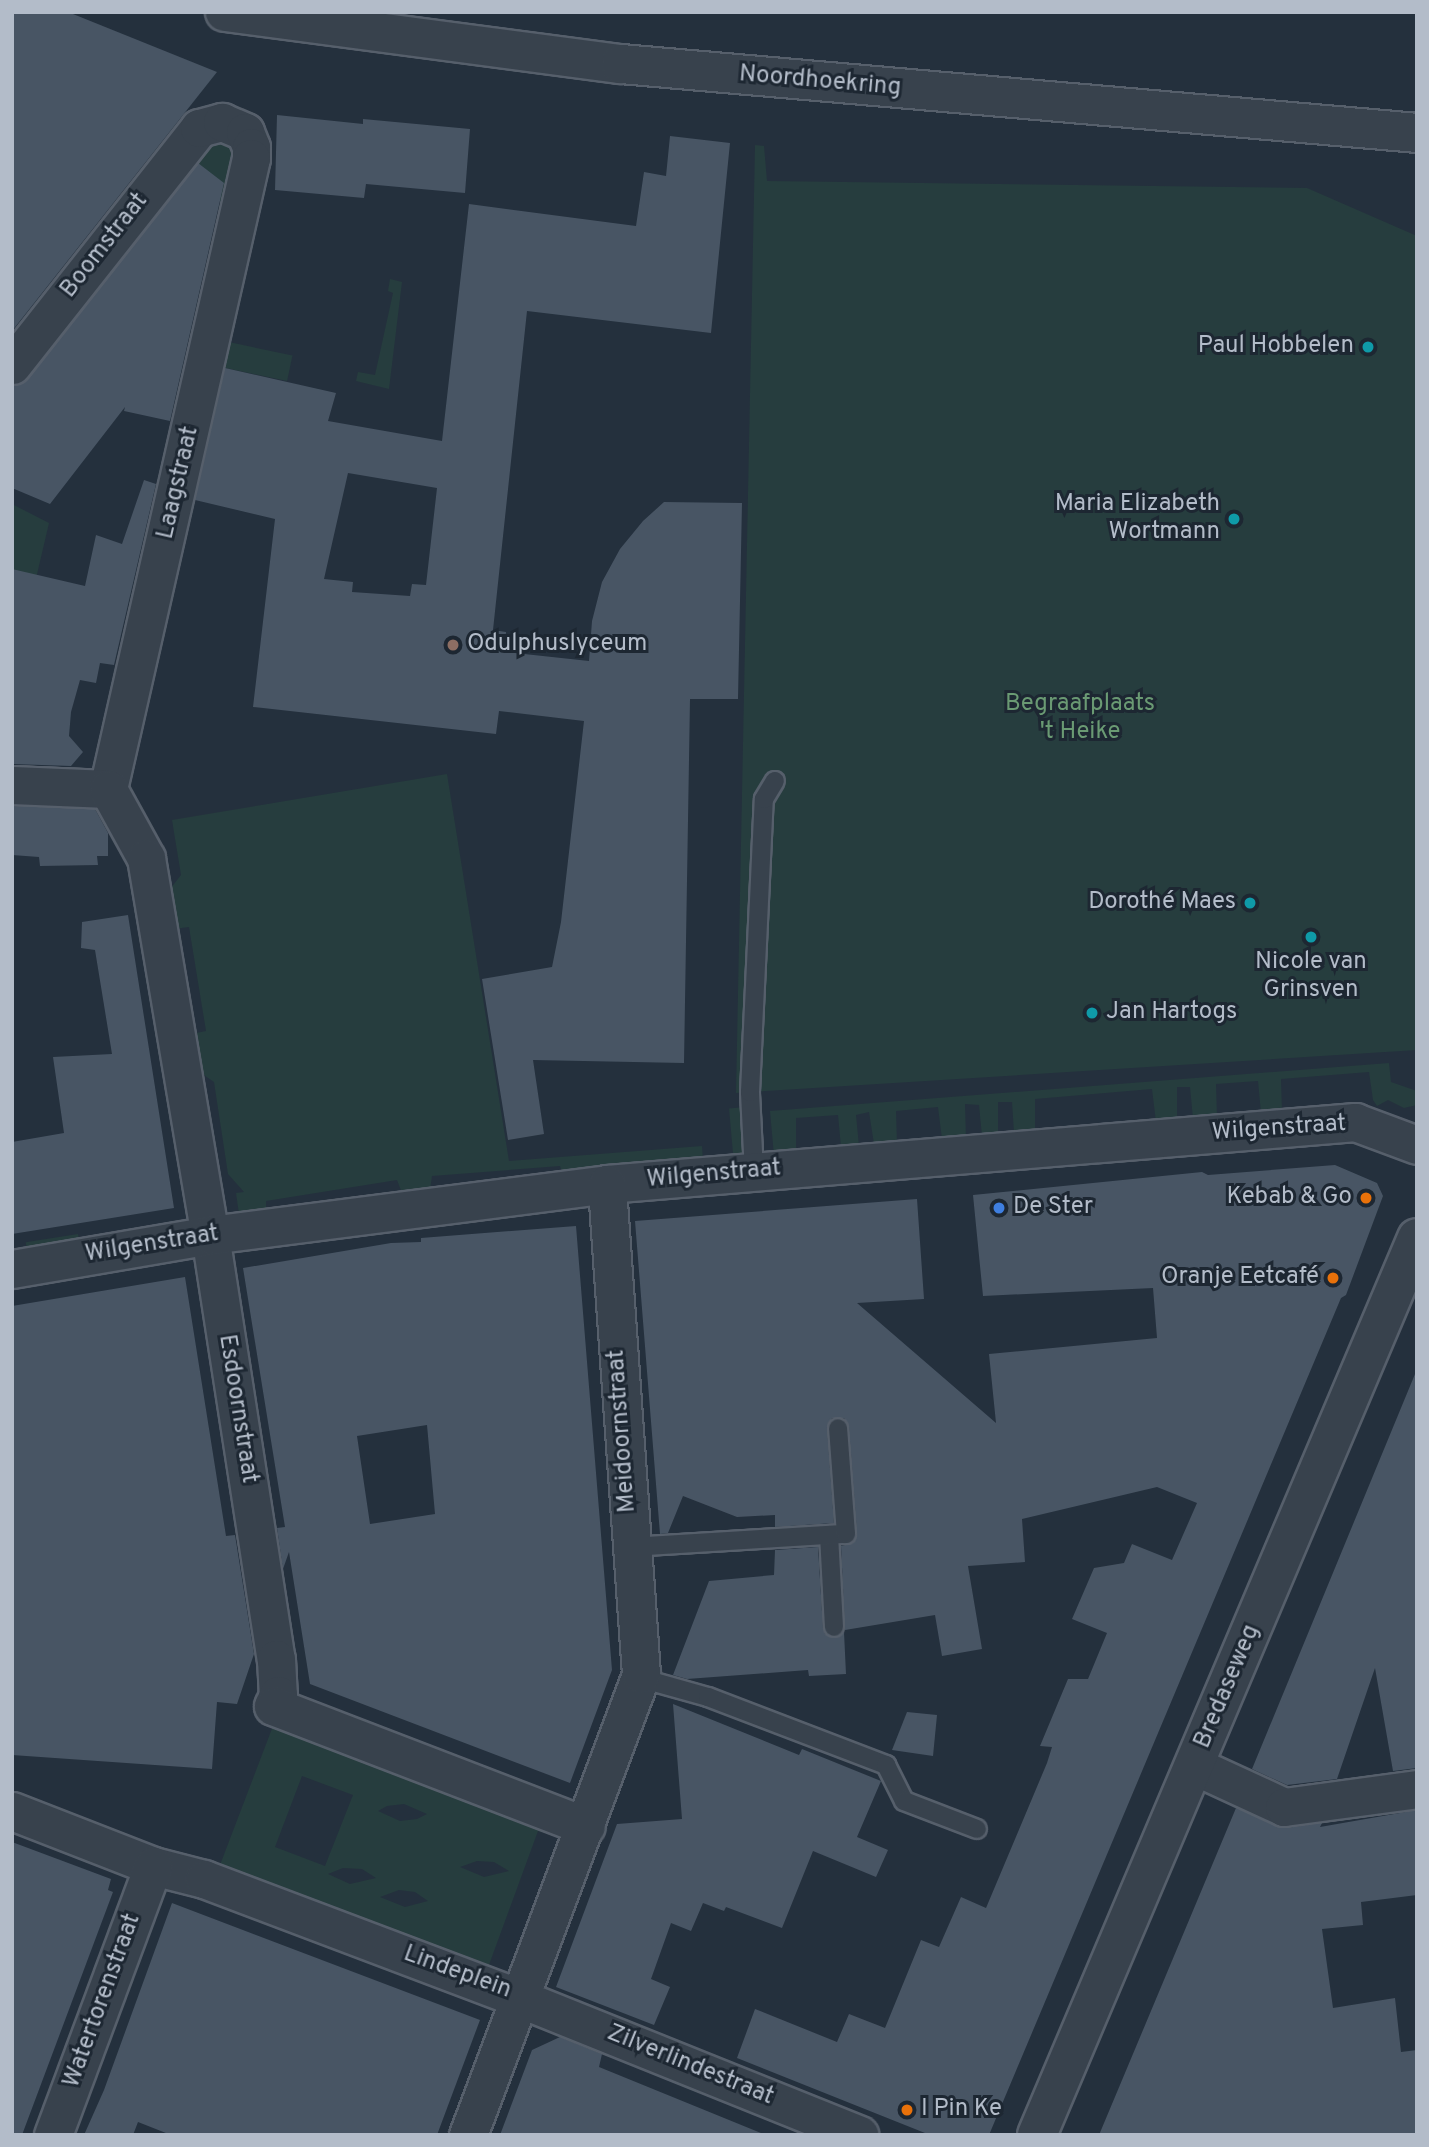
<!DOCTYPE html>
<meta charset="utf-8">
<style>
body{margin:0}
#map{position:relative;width:1429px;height:2147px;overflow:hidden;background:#24303d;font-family:Overpass,sans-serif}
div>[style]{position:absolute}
.green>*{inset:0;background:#263d3e;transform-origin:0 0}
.building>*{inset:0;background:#485564}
.roads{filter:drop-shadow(2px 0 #565f6b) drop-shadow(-2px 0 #565f6b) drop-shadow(0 2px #565f6b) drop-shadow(0 -2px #565f6b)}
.service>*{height:18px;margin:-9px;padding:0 9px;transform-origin:9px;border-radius:9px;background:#38424d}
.minor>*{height:37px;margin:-18.5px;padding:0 18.5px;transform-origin:18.5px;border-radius:18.5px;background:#38424d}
.tertiary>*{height:38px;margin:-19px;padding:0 19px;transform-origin:19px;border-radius:19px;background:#38424d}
.dots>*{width:19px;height:19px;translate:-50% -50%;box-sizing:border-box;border:4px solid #1d2732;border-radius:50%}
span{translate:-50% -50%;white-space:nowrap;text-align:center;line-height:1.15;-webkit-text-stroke:6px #1d2732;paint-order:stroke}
.street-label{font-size:24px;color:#b3bcc9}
.poi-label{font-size:24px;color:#b3bcc9}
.right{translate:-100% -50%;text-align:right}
.left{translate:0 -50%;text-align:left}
.park-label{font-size:24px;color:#6a9a73}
.frame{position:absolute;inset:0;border:14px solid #b3bcc9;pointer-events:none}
</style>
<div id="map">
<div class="green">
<div style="clip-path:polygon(215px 141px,227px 145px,235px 155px,227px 206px,187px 175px,196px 164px,195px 152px,203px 145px)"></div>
<div style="clip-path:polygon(755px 145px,764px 146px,767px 181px,1307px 188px,1417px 236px,1417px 1050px,736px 1093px)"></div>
<div style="clip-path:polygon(390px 279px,402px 282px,389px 389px,356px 381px,358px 372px,375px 375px,393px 293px,388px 291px)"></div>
<div style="left:224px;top:341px;width:70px;height:26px;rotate:12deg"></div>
<div style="clip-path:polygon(12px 504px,49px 523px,34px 587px,12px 583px)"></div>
<div style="clip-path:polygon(447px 774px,509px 1161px,702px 1146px,703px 1161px,564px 1178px,560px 1166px,432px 1176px,430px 1190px,402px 1193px,397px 1180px,266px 1201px,266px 1214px,240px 1221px,236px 1193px,244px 1192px,228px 1174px,214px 1082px,201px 1073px,191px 1034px,206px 1031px,189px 927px,174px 929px,160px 902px,181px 875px,172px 820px)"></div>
<div style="clip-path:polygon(1389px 1063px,1391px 1082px,1417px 1091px,1417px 1105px,1404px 1108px,1388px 1100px,1377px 1106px,1373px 1100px,1369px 1072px,1281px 1079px,1282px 1111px,1261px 1113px,1258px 1081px,1216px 1084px,1217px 1117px,1193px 1119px,1190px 1087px,1177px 1087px,1177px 1120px,1156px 1122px,1152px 1089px,1035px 1099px,1035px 1132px,1014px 1133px,1012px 1102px,998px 1102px,998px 1136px,982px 1136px,979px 1105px,965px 1104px,966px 1139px,942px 1139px,938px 1107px,896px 1111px,897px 1144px,874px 1144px,869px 1112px,856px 1115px,859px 1146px,841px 1147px,838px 1115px,796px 1118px,796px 1150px,774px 1156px,770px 1111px)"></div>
<div style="left:745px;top:1107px;width:50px;height:16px;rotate:85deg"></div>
<div style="left:78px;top:1234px;width:13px;height:53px;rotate:81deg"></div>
<div style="clip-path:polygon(evenodd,281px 1721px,547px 1821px,542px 1832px,538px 1831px,486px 1973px,224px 1875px,220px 1865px,273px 1726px,281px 1721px,302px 1776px,353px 1795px,325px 1866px,275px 1847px,302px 1776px,281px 1721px,404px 1804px,427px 1814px,417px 1819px,400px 1821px,378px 1811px,387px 1806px,404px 1804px,281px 1721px,477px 1861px,494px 1862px,509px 1871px,484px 1877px,460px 1867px,477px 1861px,281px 1721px,343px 1868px,362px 1869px,376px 1878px,350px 1884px,328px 1874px,343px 1868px,281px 1721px,399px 1890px,415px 1892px,428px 1901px,405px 1907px,380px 1897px,399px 1890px)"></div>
</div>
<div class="building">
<div style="clip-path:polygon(12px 12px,68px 12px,217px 72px,12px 331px)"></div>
<div style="clip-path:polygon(277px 115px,363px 124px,363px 119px,470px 129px,465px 193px,366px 184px,364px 198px,275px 190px)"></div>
<div style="clip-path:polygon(evenodd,670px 136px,730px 143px,711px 333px,527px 311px,493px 630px,506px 632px,505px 652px,589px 661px,592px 621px,602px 582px,620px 549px,643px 521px,664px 502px,742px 503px,738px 699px,690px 699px,684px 1063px,533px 1060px,544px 1134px,508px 1140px,482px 979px,552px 967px,561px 922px,584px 721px,499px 711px,496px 734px,253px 707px,275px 519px,195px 500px,225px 368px,336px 393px,328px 421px,442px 441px,469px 204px,636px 226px,644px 172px,666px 176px,670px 136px,348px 473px,437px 488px,426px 585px,412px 584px,410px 596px,352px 592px,353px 582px,324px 579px,348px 473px)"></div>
<div style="clip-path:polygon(198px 163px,224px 183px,170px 421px,124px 411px,125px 407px,50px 504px,12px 488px,12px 385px,28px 378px)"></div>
<div style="clip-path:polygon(144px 480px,156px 484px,114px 665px,100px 663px,96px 683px,80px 680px,71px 712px,69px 736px,83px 752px,71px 766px,12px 764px,12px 569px,85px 586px,96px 535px,122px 544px)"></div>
<div style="clip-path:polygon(12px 806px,95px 809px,108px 833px,108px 856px,97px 856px,98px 865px,40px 866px,39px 857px,12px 855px)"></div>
<div style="clip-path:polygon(128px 915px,174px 1208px,12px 1234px,12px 1142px,64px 1133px,53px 1057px,112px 1054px,95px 950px,81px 948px,82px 922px)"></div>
<div style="clip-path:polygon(1335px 1165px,1377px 1183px,1383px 1196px,1346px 1295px,1341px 1298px,989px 2135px,930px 2135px,737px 2058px,755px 2009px,837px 2042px,849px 2014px,885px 2028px,921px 1940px,939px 1947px,961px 1897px,986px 1908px,1047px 1763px,1052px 1747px,1040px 1746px,1068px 1679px,1088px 1679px,1107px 1633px,1072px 1619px,1094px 1568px,1124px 1563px,1132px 1544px,1172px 1560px,1197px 1503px,1157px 1487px,1022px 1519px,1025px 1562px,968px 1566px,982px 1649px,942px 1656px,935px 1615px,845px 1630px,841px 1546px,853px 1543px,857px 1533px,849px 1427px,844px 1418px,832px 1418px,827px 1428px,834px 1523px,775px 1527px,775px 1515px,737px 1517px,683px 1496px,668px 1533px,660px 1534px,635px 1221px,917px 1199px,924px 1299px,857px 1303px,996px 1423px,989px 1354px,1157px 1338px,1153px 1288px,983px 1296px,973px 1195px,1202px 1172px,1208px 1175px)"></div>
<div style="clip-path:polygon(evenodd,576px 1226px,612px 1670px,570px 1783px,310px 1684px,289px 1552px,283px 1569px,277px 1528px,285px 1527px,243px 1268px,391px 1243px,421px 1242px,421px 1238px,576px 1226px,427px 1425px,435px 1514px,370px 1524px,357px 1436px,427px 1425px)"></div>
<div style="clip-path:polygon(185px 1277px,226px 1536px,235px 1535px,254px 1654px,237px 1704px,217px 1702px,212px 1769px,12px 1755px,12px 1306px)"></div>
<div style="clip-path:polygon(1415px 1374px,1417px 1768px,1393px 1771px,1375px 1668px,1337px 1779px,1287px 1785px,1252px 1769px)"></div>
<div style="clip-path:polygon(818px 1547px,823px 1628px,825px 1634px,834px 1638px,844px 1632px,846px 1674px,809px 1676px,808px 1670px,687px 1679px,673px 1675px,709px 1581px,774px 1575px,775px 1550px)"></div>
<div style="clip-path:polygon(673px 1704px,799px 1755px,802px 1749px,881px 1781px,857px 1837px,888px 1850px,876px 1877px,813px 1851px,782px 1928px,726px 1907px,724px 1911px,703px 1903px,691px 1931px,671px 1923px,651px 1979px,670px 1987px,654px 2025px,556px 1987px,617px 1824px,682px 1819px)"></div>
<div style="clip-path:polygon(907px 1712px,937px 1715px,933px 1756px,892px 1750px)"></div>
<div style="clip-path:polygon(1236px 1808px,1286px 1828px,1322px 1823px,1320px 1827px,1417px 1810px,1417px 1895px,1361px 1902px,1363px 1925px,1322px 1929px,1333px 2008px,1395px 1998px,1401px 2052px,1417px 2050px,1417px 2135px,1099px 2135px)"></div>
<div style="clip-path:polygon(12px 1842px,111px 1879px,108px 1890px,113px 1892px,22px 2135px,12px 2135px)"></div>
<div style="clip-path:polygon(172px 1903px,480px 2020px,437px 2135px,171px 2135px,138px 2122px,133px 2135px,84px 2135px,104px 2090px)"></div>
<div style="clip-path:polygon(560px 2037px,602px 2054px,599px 2067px,766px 2135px,500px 2135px,532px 2050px)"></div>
</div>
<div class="roads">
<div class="service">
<div style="left:754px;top:1172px;width:80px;rotate:-92.9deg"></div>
<div style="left:750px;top:1092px;width:293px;rotate:-87.3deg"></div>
<div style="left:764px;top:799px;width:21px;rotate:-59deg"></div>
<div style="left:829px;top:1535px;width:92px;rotate:86.9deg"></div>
<div style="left:631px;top:1547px;width:215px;rotate:-3.5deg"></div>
<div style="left:846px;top:1534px;width:106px;rotate:-94.3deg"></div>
<div style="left:640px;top:1678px;width:71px;rotate:15.6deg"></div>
<div style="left:708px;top:1697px;width:191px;rotate:20.9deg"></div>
<div style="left:886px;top:1765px;width:40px;rotate:63.4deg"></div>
<div style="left:904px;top:1801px;width:78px;rotate:21deg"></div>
</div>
<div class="minor">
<div style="left:12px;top:365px;width:302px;rotate:-51.7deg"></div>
<div style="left:199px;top:128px;width:24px;rotate:-15deg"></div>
<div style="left:222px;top:122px;width:25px;rotate:23deg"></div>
<div style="left:245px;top:132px;width:16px;rotate:68deg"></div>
<div style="left:251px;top:147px;width:11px;rotate:90deg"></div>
<div style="left:251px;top:158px;width:647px;rotate:102.77deg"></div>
<div style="left:108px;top:789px;width:96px;rotate:-177.6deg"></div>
<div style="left:108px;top:789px;width:79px;rotate:61.2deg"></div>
<div style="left:146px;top:858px;width:382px;rotate:80.4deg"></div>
<div style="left:210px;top:1235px;width:429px;rotate:81.2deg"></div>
<div style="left:276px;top:1659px;width:36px;rotate:87deg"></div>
<div style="left:278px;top:1695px;width:12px;rotate:114deg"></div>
<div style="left:273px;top:1706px;width:335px;rotate:21deg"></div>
<div style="left:12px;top:1269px;width:201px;rotate:-9.7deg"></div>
<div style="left:210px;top:1235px;width:400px;rotate:-7.3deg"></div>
<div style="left:607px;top:1184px;width:751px;rotate:-4.74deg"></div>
<div style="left:1355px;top:1122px;width:66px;rotate:20.4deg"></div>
<div style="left:1195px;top:1766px;width:98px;rotate:24.7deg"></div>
<div style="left:1284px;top:1807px;width:134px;rotate:-7.7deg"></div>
<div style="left:12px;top:1811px;width:151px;rotate:21.3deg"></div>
<div style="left:153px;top:1866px;width:53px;rotate:14.3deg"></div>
<div style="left:204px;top:1879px;width:337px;rotate:20.7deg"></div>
<div style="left:519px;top:1998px;width:367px;rotate:21.9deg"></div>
<div style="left:53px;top:2135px;width:287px;rotate:-69.6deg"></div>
<div style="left:468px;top:2135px;width:492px;rotate:-69.4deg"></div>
<div style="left:641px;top:1674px;width:491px;rotate:-94deg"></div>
</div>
<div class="tertiary">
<div style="left:225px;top:12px;width:399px;rotate:7.5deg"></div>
<div style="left:621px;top:64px;width:799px;rotate:4.95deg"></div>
<div style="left:1037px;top:2135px;width:974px;rotate:-67.04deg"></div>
</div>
</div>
<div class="dots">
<div style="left:1368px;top:347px;background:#0f9aa8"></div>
<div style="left:1234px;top:519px;background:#0f9aa8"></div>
<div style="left:453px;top:645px;background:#8d6e63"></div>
<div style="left:1250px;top:903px;background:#0f9aa8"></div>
<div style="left:1311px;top:937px;background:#0f9aa8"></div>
<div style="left:1092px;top:1013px;background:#0f9aa8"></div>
<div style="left:1366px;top:1198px;background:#e8710a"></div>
<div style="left:999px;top:1208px;background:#3f7fe0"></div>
<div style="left:1333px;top:1278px;background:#e8710a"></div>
<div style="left:907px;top:2110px;background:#e8710a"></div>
</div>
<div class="street-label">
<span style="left:820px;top:82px;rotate:5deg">Noordhoekring</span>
<span style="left:105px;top:246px;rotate:-52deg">Boomstraat</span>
<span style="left:179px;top:483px;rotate:-77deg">Laagstraat</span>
<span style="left:1279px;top:1129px;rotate:-4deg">Wilgenstraat</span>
<span style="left:714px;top:1175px;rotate:-5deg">Wilgenstraat</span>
<span style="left:152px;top:1245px;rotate:-9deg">Wilgenstraat</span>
<span style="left:237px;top:1409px;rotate:81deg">Esdoornstraat</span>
<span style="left:623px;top:1431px;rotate:-94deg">Meidoornstraat</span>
<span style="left:1228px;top:1687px;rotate:-67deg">Bredaseweg</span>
<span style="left:457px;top:1973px;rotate:20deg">Lindeplein</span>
<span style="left:103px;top:2001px;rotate:-70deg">Watertorenstraat</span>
<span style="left:690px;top:2066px;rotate:22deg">Zilverlindestraat</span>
</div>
<div class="poi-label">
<span class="right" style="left:1354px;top:347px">Paul Hobbelen</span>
<span class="right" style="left:1220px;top:519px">Maria Elizabeth<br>Wortmann</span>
<span class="left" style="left:467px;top:645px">Odulphuslyceum</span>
<span class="right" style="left:1236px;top:903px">Dorothé Maes</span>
<span style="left:1311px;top:977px">Nicole van<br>Grinsven</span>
<span class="left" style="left:1106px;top:1013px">Jan Hartogs</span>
<span class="right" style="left:1352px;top:1198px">Kebab &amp; Go</span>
<span class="left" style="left:1013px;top:1208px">De Ster</span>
<span class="right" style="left:1319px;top:1278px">Oranje Eetcafé</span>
<span class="left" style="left:921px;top:2110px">I Pin Ke</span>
</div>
<div class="park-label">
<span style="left:1080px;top:719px">Begraafplaats<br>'t Heike</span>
</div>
<div class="frame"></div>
</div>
